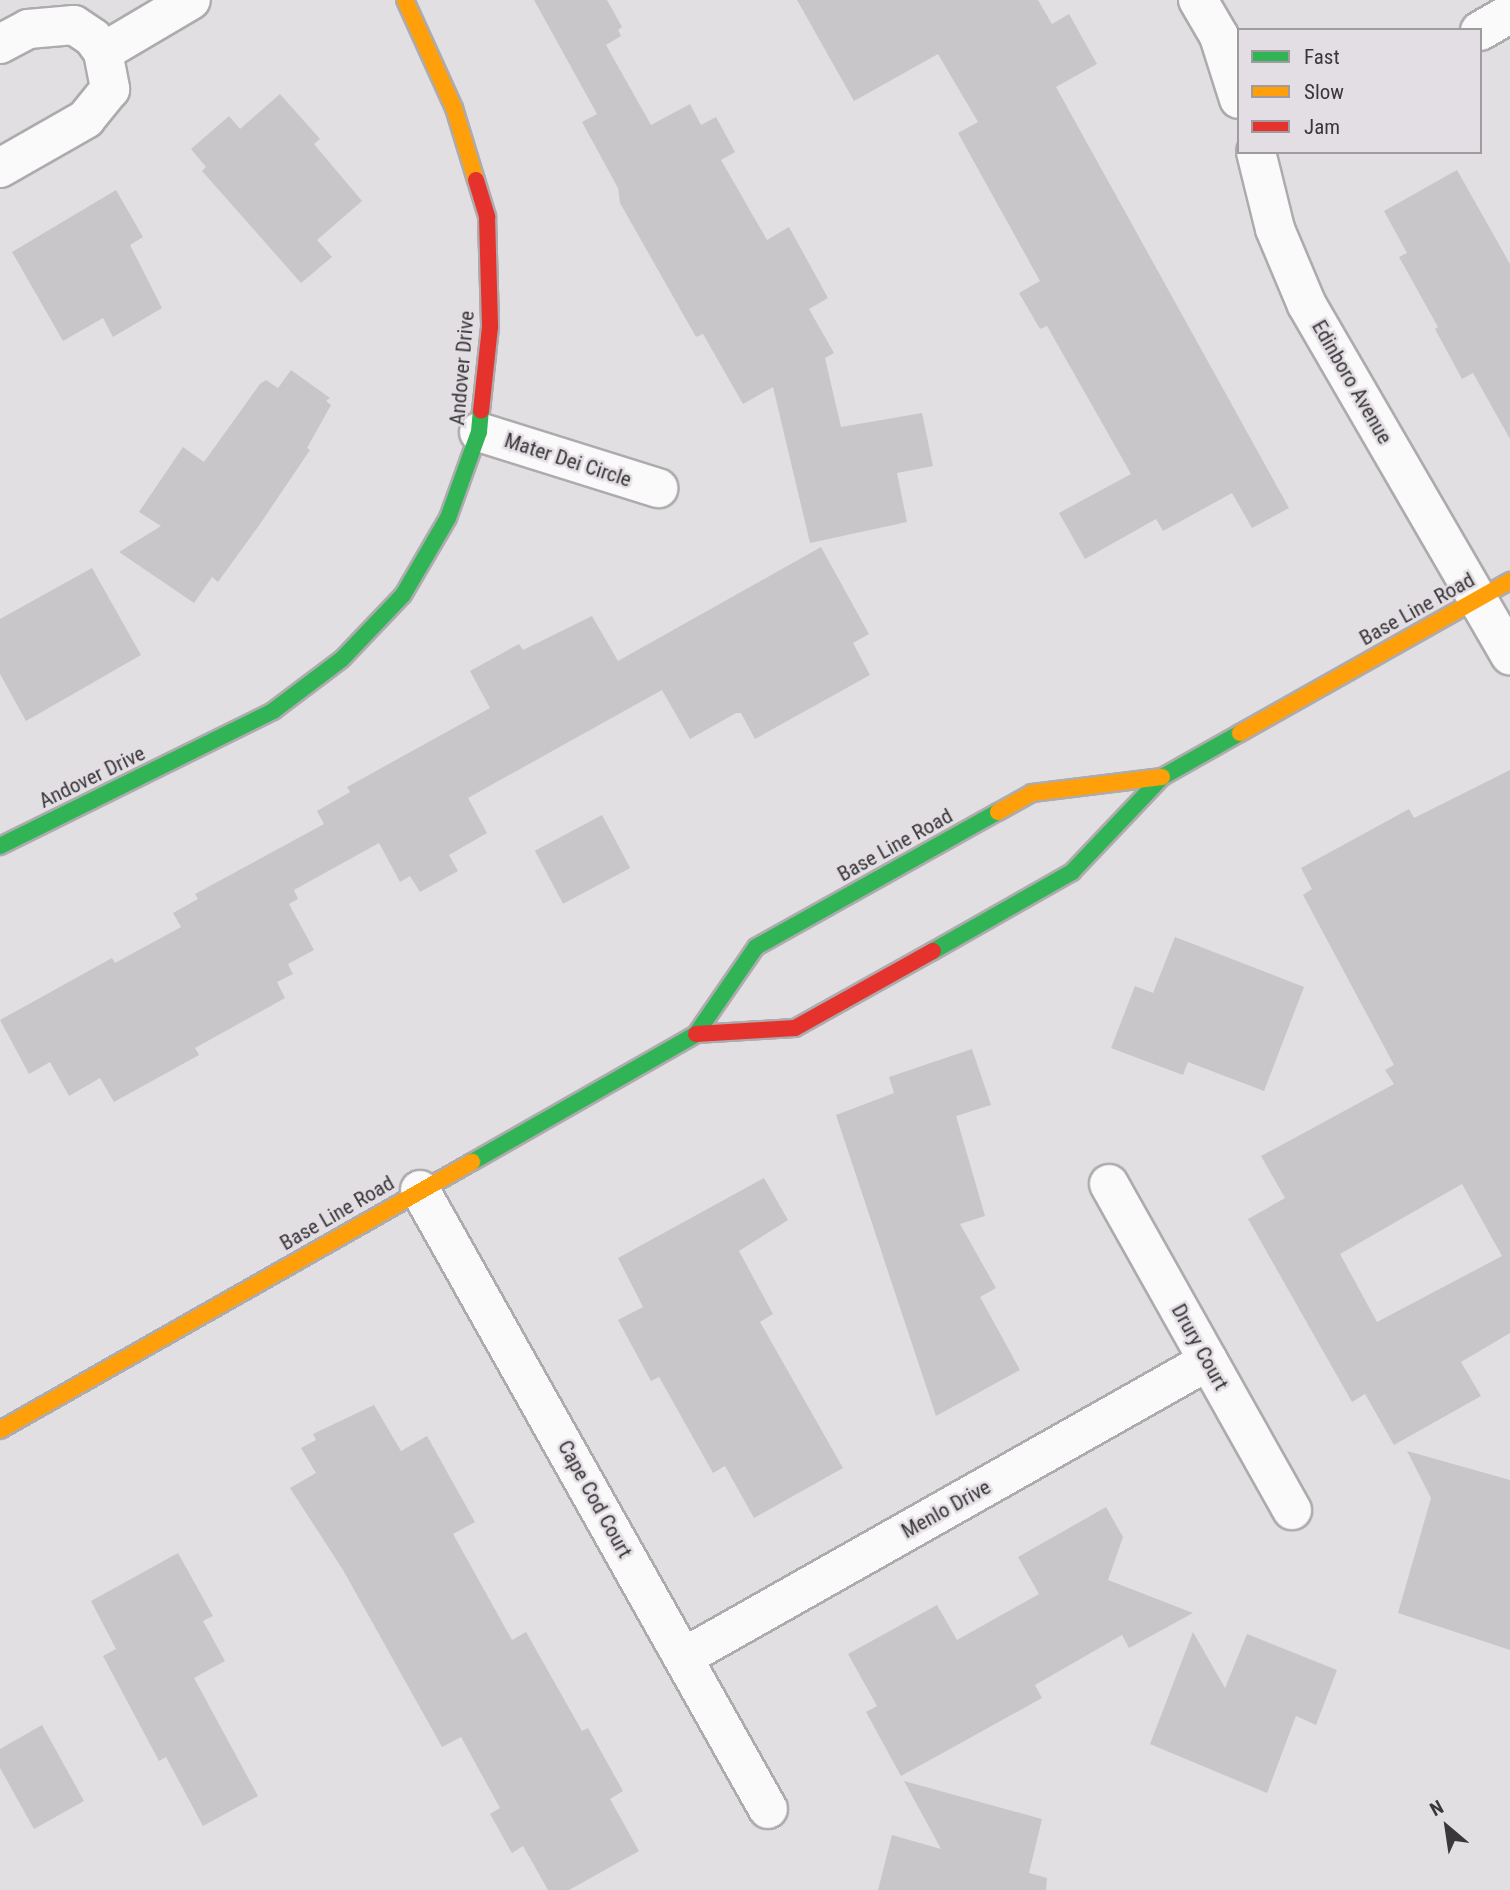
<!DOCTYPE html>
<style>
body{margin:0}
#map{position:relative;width:1510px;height:1890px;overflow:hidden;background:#e2dfe2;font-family:"Roboto Condensed",sans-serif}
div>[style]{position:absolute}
.building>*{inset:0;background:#c8c6c8;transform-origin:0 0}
.roads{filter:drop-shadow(2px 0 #adabad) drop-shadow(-2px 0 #adabad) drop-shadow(0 2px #adabad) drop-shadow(0 -2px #adabad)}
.street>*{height:38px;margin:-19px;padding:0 19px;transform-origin:19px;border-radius:19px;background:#fbfafb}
.fast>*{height:16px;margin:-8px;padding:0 8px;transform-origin:8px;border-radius:8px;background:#30b455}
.slow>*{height:16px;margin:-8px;padding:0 8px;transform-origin:8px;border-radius:8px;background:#ff9f0a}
.jam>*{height:16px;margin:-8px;padding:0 8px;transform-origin:8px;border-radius:8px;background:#e5322d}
span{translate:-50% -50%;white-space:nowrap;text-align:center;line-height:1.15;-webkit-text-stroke:5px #e3dee3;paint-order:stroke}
.street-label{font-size:21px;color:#393739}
.legend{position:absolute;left:1237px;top:28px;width:245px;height:126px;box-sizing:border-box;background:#e3dee3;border:2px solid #9f9b9f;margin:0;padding:9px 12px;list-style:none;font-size:21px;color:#393739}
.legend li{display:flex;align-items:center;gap:14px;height:35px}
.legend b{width:35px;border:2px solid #9f9b9f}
.north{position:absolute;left:1412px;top:1792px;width:70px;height:70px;-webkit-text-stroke:5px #e3dee3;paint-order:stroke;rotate:331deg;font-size:19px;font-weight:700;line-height:28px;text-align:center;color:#393739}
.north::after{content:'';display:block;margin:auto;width:24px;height:32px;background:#393739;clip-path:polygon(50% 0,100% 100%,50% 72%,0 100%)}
</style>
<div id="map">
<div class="building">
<div style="clip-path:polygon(534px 0,607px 0,622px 27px,618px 30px,621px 36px,606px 45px,651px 125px,690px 104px,701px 125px,716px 117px,735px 152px,721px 160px,767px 240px,789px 227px,828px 298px,809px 309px,834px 353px,825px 358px,841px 427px,922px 413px,933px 466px,897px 473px,907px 522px,810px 543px,773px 387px,743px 404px,703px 334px,696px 337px,620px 203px,618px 188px,582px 122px,597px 114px)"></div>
<div style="clip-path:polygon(797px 0,1038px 0,1052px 24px,1069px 14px,1097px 64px,1056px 87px,1289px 508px,1252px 528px,1232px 493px,1163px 531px,1156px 519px,1085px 559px,1059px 513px,1131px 474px,1047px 326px,1040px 329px,1019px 293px,1040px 281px,958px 133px,978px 122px,938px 54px,854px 101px)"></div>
<div style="clip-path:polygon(280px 94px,320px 139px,314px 144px,362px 201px,317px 240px,332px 257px,301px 283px,202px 171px,206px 167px,191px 149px,229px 116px,240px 129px)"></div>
<div style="clip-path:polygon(1457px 170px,1510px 264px,1510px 439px,1473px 373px,1462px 379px,1435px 329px,1438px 327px,1399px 257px,1407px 253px,1384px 211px)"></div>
<div style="clip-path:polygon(116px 190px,143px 237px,130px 245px,162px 308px,113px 337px,103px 318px,63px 341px,12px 252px)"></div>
<div style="clip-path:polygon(291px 370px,330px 398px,326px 401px,331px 405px,307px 448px,310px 450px,260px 524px,218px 582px,212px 577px,194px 603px,119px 552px,161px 526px,139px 512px,183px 447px,204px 462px,260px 384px,266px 380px,278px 388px)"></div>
<div style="clip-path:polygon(821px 547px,869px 634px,853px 643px,870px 675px,755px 739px,741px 713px,736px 713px,690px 739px,662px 690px,468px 798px,487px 833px,449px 855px,458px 871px,420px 892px,410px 876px,400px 882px,379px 843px,294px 890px,298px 899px,289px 904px,314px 950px,288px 964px,293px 974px,277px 982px,285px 998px,195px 1048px,199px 1055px,114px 1102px,100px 1078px,69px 1096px,50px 1062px,29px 1074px,0 1020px,112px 958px,115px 963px,181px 927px,173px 913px,198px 899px,195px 894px,324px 824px,317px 811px,350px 792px,347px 787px,490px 708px,470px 671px,519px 644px,523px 650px,592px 616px,618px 661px)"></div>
<div style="clip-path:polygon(92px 568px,141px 655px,26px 721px,0 674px,0 619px)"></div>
<div style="clip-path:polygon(evenodd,1510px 770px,1510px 1333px,1461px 1362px,1481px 1396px,1394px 1445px,1365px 1394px,1352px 1402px,1248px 1219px,1285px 1198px,1261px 1156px,1394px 1084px,1385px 1070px,1394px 1065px,1303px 895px,1312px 889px,1301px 868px,1409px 809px,1414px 818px,1510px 770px,1462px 1184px,1502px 1256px,1377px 1322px,1340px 1254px,1462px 1184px)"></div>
<div style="left:602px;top:815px;width:60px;height:76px;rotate:62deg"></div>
<div style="clip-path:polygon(1175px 937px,1304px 987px,1264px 1091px,1188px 1062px,1183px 1075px,1111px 1048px,1135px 986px,1153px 993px)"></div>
<div style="clip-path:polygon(972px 1049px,991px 1105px,956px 1116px,985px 1216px,960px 1224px,996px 1288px,980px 1297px,1020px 1370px,936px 1416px,836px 1115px,894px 1093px,889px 1077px)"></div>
<div style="clip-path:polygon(764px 1178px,788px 1220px,739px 1251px,773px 1314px,760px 1322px,843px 1468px,754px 1518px,725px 1466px,713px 1473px,659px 1377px,651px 1381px,618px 1320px,643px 1307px,618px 1258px)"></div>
<div style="clip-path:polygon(374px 1405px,401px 1451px,427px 1436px,475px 1522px,453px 1534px,512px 1640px,526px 1632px,582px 1731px,588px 1728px,623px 1791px,610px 1799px,639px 1851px,569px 1890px,548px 1890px,523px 1846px,512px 1853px,490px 1814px,500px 1808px,461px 1737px,442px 1747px,343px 1570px,290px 1488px,316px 1473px,301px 1448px,316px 1440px,313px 1434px)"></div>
<div style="clip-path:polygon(1407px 1451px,1510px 1480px,1510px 1650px,1398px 1613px,1431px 1498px)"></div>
<div style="clip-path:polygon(1106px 1507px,1123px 1537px,1108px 1580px,1193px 1613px,1129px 1648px,1122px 1635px,1035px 1685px,1042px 1698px,901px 1776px,866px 1712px,877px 1706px,848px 1654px,937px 1605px,957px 1640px,1039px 1594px,1018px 1557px)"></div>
<div style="clip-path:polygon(178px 1553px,213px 1616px,203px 1621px,225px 1661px,194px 1678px,258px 1796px,203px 1826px,166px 1757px,159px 1761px,103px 1656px,116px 1649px,91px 1601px)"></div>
<div style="clip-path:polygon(1193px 1632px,1225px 1688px,1247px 1634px,1337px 1670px,1316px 1725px,1296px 1716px,1267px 1793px,1150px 1744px)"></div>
<div style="clip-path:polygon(42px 1725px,84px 1801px,34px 1829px,0 1768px,0 1749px)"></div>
<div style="clip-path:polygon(904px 1781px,1042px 1819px,1029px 1873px,1047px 1878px,1046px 1890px,878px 1890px,892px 1835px,941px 1849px)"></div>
</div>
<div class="roads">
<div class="street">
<div style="left:1198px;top:0;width:42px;rotate:59.7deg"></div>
<div style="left:1219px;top:36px;width:66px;rotate:72.4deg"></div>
<div style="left:1480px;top:31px;width:34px;rotate:-30deg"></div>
<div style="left:0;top:44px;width:32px;rotate:-28deg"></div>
<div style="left:28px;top:29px;width:46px;rotate:-5deg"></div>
<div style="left:74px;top:25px;width:23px;rotate:34deg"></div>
<div style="left:93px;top:38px;width:17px;rotate:54deg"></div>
<div style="left:103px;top:52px;width:38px;rotate:79deg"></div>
<div style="left:110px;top:89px;width:38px;rotate:129deg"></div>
<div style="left:86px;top:119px;width:99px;rotate:150.3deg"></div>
<div style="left:103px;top:52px;width:102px;rotate:-30.6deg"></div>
<div style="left:1256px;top:152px;width:79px;rotate:76.1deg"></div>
<div style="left:1275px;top:229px;width:82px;rotate:67.2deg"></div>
<div style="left:1307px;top:305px;width:405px;rotate:59.9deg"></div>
<div style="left:479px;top:432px;width:188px;rotate:17.4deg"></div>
<div style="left:1109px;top:1184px;width:374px;rotate:60.7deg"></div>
<div style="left:420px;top:1190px;width:710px;rotate:60.66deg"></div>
<div style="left:684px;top:1657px;width:602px;rotate:-29.46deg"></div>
</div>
<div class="fast">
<div style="left:0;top:846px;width:305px;rotate:-26.3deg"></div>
<div style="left:273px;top:711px;width:86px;rotate:-37deg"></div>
<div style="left:342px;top:659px;width:88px;rotate:-46.4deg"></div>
<div style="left:403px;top:595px;width:89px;rotate:-59.7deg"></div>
<div style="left:448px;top:518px;width:91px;rotate:-70.2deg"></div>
<div style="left:479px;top:432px;width:21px;rotate:-85deg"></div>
<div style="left:933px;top:951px;width:160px;rotate:-29.6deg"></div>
<div style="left:1072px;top:872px;width:131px;rotate:-46.5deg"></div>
<div style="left:1162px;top:777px;width:90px;rotate:-29.4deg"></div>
<div style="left:472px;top:1162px;width:258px;rotate:-29.7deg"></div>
<div style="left:696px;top:1034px;width:106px;rotate:-55.4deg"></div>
<div style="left:756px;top:947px;width:277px;rotate:-29.2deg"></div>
</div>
<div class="slow">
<div style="left:405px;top:0;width:119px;rotate:65.6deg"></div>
<div style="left:454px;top:108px;width:75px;rotate:73deg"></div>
<div style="left:1240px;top:733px;width:310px;rotate:-29.4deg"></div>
<div style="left:998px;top:812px;width:39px;rotate:-29deg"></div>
<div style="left:1032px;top:793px;width:131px;rotate:-7deg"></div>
<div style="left:0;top:1430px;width:543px;rotate:-29.59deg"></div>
</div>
<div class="jam">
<div style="left:476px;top:180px;width:39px;rotate:73deg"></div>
<div style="left:487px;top:217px;width:110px;rotate:88.4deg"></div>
<div style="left:490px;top:327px;width:84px;rotate:96.1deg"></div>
<div style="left:696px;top:1034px;width:99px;rotate:-3.5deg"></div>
<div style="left:795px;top:1028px;width:158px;rotate:-29.2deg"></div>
</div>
</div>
<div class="street-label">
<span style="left:462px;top:368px;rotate:-85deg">Andover Drive</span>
<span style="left:1352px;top:382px;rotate:60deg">Edinboro Avenue</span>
<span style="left:568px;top:460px;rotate:18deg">Mater Dei Circle</span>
<span style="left:1417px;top:609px;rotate:-29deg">Base Line Road</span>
<span style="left:92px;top:777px;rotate:-26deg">Andover Drive</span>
<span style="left:895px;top:845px;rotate:-29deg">Base Line Road</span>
<span style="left:337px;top:1213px;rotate:-30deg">Base Line Road</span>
<span style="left:1200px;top:1347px;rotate:61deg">Drury Court</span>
<span style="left:595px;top:1499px;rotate:61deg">Cape Cod Court</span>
<span style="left:946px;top:1509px;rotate:-29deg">Menlo Drive</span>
</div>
<ul class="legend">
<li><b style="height:9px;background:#30b455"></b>Fast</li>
<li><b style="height:9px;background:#ff9f0a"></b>Slow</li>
<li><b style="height:9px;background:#e5322d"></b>Jam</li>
</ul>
<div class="north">N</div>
</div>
